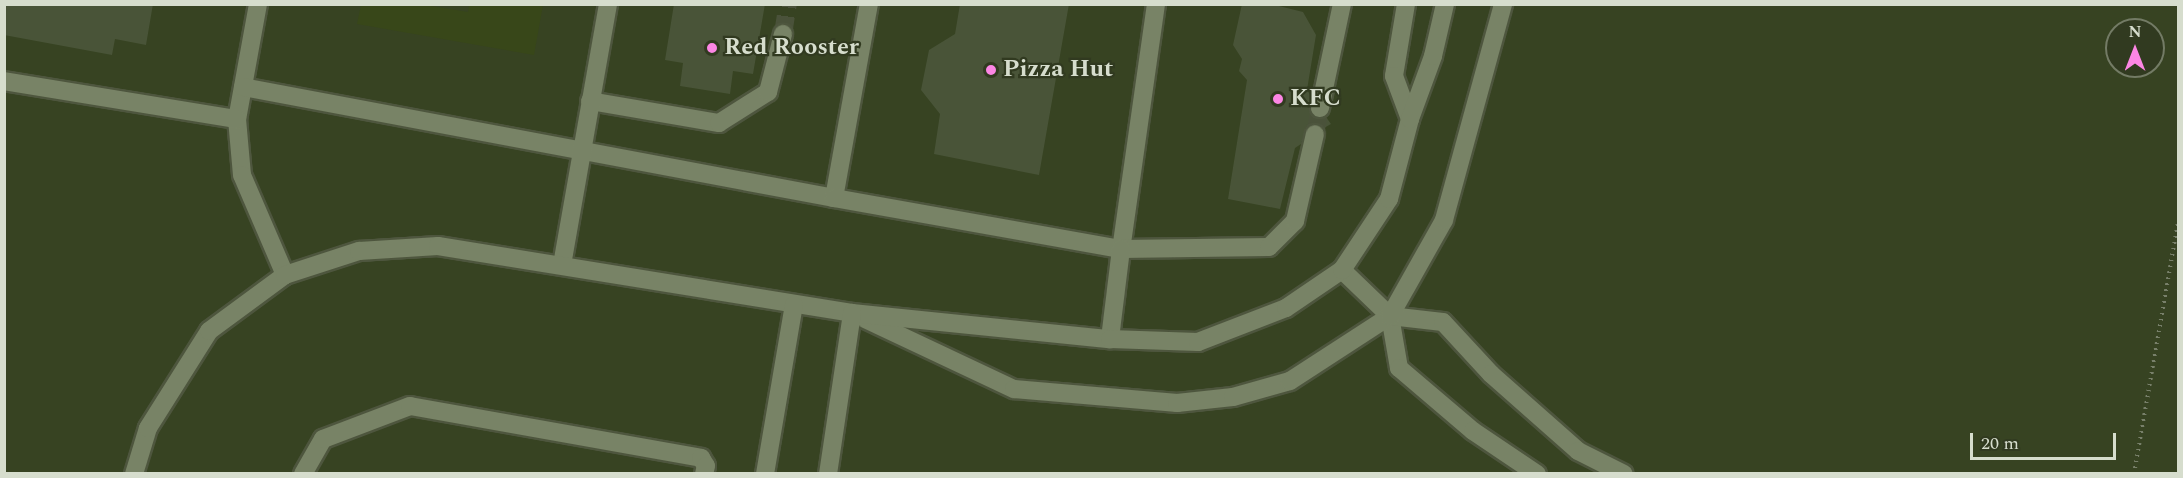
<!DOCTYPE html>
<style>
body{margin:0}
#map{position:relative;width:2183px;height:478px;overflow:hidden;background:#313a20;font-family:Spectral,serif}
div>[style]{position:absolute}
.built>*{inset:0;background:#374322}
.green>*{inset:0;background:#384719}
.building>*{inset:0;background:#495438}
.minor-tunnel>*{height:18px;margin-top:-9px;transform-origin:0;background:repeating-linear-gradient(90deg,#4a523a 0 18px,transparent 0 27px)}
.path>*{height:4px;margin-top:-2px;transform-origin:0;background:repeating-linear-gradient(90deg,#78806a 0 1.5px,transparent 0 6px)}
.roads{filter:drop-shadow(2px 0 #4e563e) drop-shadow(-2px 0 #4e563e) drop-shadow(0 2px #4e563e) drop-shadow(0 -2px #4e563e)}
.minor>*{height:18px;margin:-9px;padding:0 9px;transform-origin:9px;border-radius:9px;background:#788366}
.dots>*{width:16px;height:16px;translate:-50% -50%;box-sizing:border-box;border:3px solid #313a20;border-radius:50%}
span{translate:-50% -50%;white-space:nowrap;text-align:center;line-height:1.15;-webkit-text-stroke:4.5px #313a20;paint-order:stroke}
.poi-label{font-size:24px;color:#d6ddcd;font-weight:700}
.left{translate:0 -50%;text-align:left}
.frame{position:absolute;inset:0;border:6px solid #d6ddcd;pointer-events:none}
.north{position:absolute;left:2105px;top:18px;width:60px;height:60px;box-sizing:border-box;background:#313a20;border:2px solid #737b65;border-radius:50%;rotate:0deg;font-size:16px;font-weight:700;line-height:24px;text-align:center;color:#d6ddcd}
.north::after{content:'';display:block;margin:auto;width:21px;height:27px;background:#fc86e4;clip-path:polygon(50% 0,100% 100%,50% 72%,0 100%)}
.scale{position:absolute;left:1970px;top:433px;width:146px;height:27px;box-sizing:border-box;border:3px solid #d6ddcd;border-top:0;padding-left:8px;font-size:18px;line-height:21px;white-space:nowrap;color:#d6ddcd;-webkit-text-stroke:4px #313a20;paint-order:stroke}
</style>
<div id="map">
<div class="built">
<div style="clip-path:polygon(evenodd,5px 5px,2178px 5px,2178px 473px,5px 473px,5px 5px,2117px 30px,2153px 30px,2153px 66px,2117px 66px,2117px 30px)"></div>
</div>
<div class="green">
<div style="clip-path:polygon(361px 5px,425px 5px,468px 12px,469px 5px,543px 5px,534px 55px,357px 24px)"></div>
</div>
<div class="building">
<div style="clip-path:polygon(4px 4px,153px 4px,146px 45px,115px 39px,112px 55px,4px 35px)"></div>
<div style="clip-path:polygon(674px 4px,765px 4px,753px 74px,733px 71px,730px 94px,680px 86px,683px 63px,665px 60px)"></div>
<div style="clip-path:polygon(960px 4px,1069px 4px,1039px 175px,934px 154px,940px 114px,921px 90px,929px 50px,955px 34px)"></div>
<div style="clip-path:polygon(1242px 4px,1271px 4px,1303px 12px,1316px 35px,1307px 90px,1311px 96px,1309px 111px,1317px 119px,1326px 117px,1331px 124px,1324px 128px,1317px 123px,1306px 127px,1301px 144px,1295px 148px,1280px 209px,1228px 199px,1247px 80px,1239px 71px,1242px 59px,1233px 45px)"></div>
</div>
<div class="minor-tunnel">
<div style="left:783px;top:34px;width:30px;rotate:-81deg"></div>
<div style="left:1315px;top:134px;width:26px;rotate:-79deg"></div>
</div>
<div class="path">
<div style="left:2134px;top:474px;width:257px;rotate:-80.1deg"></div>
</div>
<div class="roads">
<div class="minor">
<div style="left:258px;top:4px;width:117px;rotate:100.3deg"></div>
<div style="left:237px;top:119px;width:56px;rotate:84.9deg"></div>
<div style="left:242px;top:175px;width:109px;rotate:66.7deg"></div>
<div style="left:1156px;top:4px;width:247px;rotate:98.1deg"></div>
<div style="left:1121px;top:249px;width:148px;rotate:-0.8deg"></div>
<div style="left:1269px;top:247px;width:37px;rotate:-45deg"></div>
<div style="left:1295px;top:221px;width:89px;rotate:-77.1deg"></div>
<div style="left:1406px;top:4px;width:73px;rotate:99.5deg"></div>
<div style="left:1394px;top:76px;width:46px;rotate:69.6deg"></div>
<div style="left:4px;top:81px;width:236px;rotate:9.3deg"></div>
<div style="left:243px;top:87px;width:601px;rotate:10.64deg"></div>
<div style="left:834px;top:198px;width:197px;rotate:-79.8deg"></div>
<div style="left:590px;top:101px;width:131px;rotate:9.7deg"></div>
<div style="left:719px;top:123px;width:58px;rotate:-32.3deg"></div>
<div style="left:768px;top:92px;width:60px;rotate:-75.5deg"></div>
<div style="left:1320px;top:108px;width:106px;rotate:-78.1deg"></div>
<div style="left:834px;top:198px;width:291px;rotate:10.1deg"></div>
<div style="left:1121px;top:249px;width:91px;rotate:97deg"></div>
<div style="left:562px;top:265px;width:265px;rotate:-80deg"></div>
<div style="left:1342px;top:270px;width:66px;rotate:43.8deg"></div>
<div style="left:1390px;top:316px;width:53px;rotate:80.2deg"></div>
<div style="left:1399px;top:368px;width:97px;rotate:40.4deg"></div>
<div style="left:1473px;top:431px;width:77px;rotate:33.9deg"></div>
<div style="left:1390px;top:316px;width:53px;rotate:6.5deg"></div>
<div style="left:1443px;top:322px;width:71px;rotate:47.3deg"></div>
<div style="left:1491px;top:374px;width:116px;rotate:41.5deg"></div>
<div style="left:1578px;top:451px;width:51px;rotate:26.6deg"></div>
<div style="left:865px;top:319px;width:165px;rotate:25.2deg"></div>
<div style="left:1014px;top:389px;width:164px;rotate:4.9deg"></div>
<div style="left:1177px;top:403px;width:56px;rotate:-6.1deg"></div>
<div style="left:1233px;top:397px;width:59px;rotate:-15.7deg"></div>
<div style="left:1290px;top:381px;width:119px;rotate:-33deg"></div>
<div style="left:1390px;top:316px;width:110px;rotate:-60.6deg"></div>
<div style="left:1444px;top:220px;width:224px;rotate:-74.7deg"></div>
<div style="left:134px;top:474px;width:48px;rotate:-73.1deg"></div>
<div style="left:148px;top:428px;width:115px;rotate:-57.8deg"></div>
<div style="left:209px;top:331px;width:94px;rotate:-36.4deg"></div>
<div style="left:285px;top:275px;width:78px;rotate:-18deg"></div>
<div style="left:359px;top:251px;width:79px;rotate:-3.6deg"></div>
<div style="left:438px;top:246px;width:419px;rotate:9.2deg"></div>
<div style="left:852px;top:313px;width:259px;rotate:5.8deg"></div>
<div style="left:1110px;top:339px;width:88px;rotate:2deg"></div>
<div style="left:1198px;top:342px;width:94px;rotate:-21.1deg"></div>
<div style="left:1286px;top:308px;width:68px;rotate:-34.2deg"></div>
<div style="left:1342px;top:270px;width:85px;rotate:-56.5deg"></div>
<div style="left:1389px;top:199px;width:83px;rotate:-75.3deg"></div>
<div style="left:1410px;top:119px;width:67px;rotate:-69.9deg"></div>
<div style="left:1433px;top:56px;width:53px;rotate:-77deg"></div>
<div style="left:303px;top:474px;width:40px;rotate:-60.3deg"></div>
<div style="left:323px;top:439px;width:93px;rotate:-20.8deg"></div>
<div style="left:410px;top:406px;width:296px;rotate:10.1deg"></div>
<div style="left:701px;top:458px;width:9px;rotate:58deg"></div>
<div style="left:706px;top:466px;width:8px;rotate:104deg"></div>
<div style="left:765px;top:474px;width:171px;rotate:-80.3deg"></div>
<div style="left:828px;top:474px;width:163px;rotate:-81.5deg"></div>
</div>
</div>
<div class="dots">
<div style="left:712px;top:48px;background:#fc86e4"></div>
<div style="left:991px;top:70px;background:#fc86e4"></div>
<div style="left:1278px;top:99px;background:#fc86e4"></div>
</div>
<div class="poi-label">
<span class="left" style="left:724px;top:48px">Red Rooster</span>
<span class="left" style="left:1003px;top:70px">Pizza Hut</span>
<span class="left" style="left:1290px;top:99px">KFC</span>
</div>
<div class="frame"></div>
<div class="north">N</div>
<div class="scale">20 m</div>
</div>
